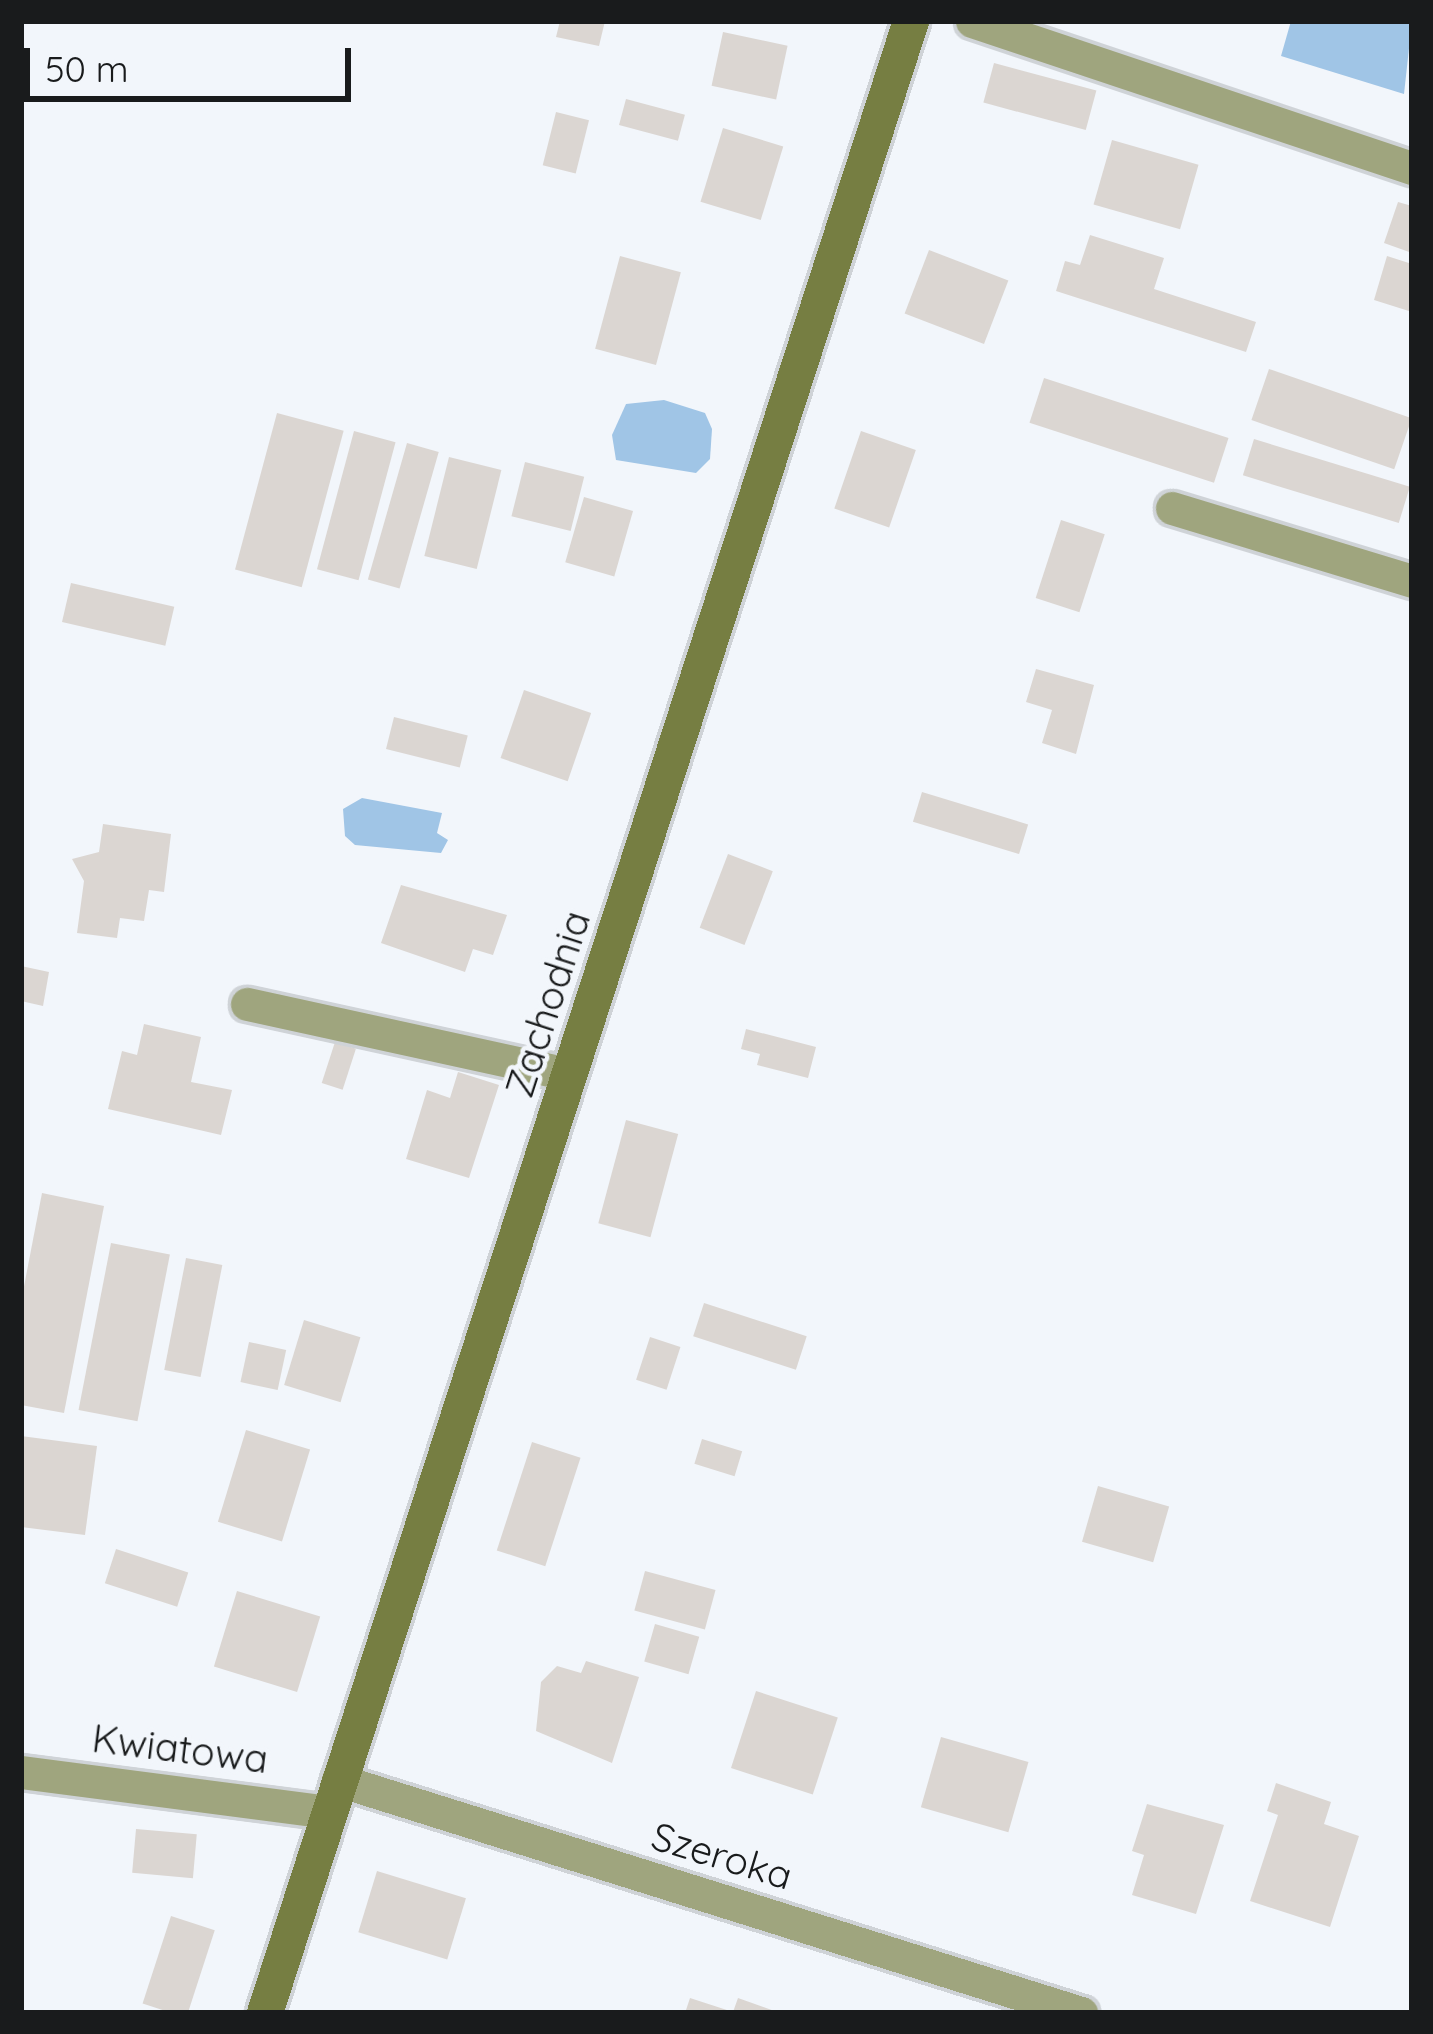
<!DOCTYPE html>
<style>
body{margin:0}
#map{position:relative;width:1433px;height:2034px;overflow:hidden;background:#f2f6fb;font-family:Quicksand,sans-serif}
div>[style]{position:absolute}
.water>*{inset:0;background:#a0c5e6}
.building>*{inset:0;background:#dbd6d2;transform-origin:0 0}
.roads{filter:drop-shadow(3px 0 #cfd3d7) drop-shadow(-3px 0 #cfd3d7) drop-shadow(0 3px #cfd3d7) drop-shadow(0 -3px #cfd3d7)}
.street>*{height:33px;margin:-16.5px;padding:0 16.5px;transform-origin:16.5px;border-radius:16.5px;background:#9fa57e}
.secondary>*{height:36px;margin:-18px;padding:0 18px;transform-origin:18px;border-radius:18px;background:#767e42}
span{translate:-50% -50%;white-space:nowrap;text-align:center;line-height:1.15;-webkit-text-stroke:9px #f2f6fb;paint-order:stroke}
.street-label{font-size:39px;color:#191b1c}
.frame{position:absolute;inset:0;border:24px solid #191b1c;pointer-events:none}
.scale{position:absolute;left:24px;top:48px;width:327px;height:54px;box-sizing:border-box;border:6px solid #191b1c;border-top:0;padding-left:15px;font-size:36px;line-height:42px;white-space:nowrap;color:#191b1c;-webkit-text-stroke:9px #f2f6fb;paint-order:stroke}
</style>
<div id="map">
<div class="water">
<div style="clip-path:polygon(1291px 21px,1412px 21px,1404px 94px,1281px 56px)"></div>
<div style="clip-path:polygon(664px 400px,705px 413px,712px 429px,710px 459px,696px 473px,616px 460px,612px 435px,626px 404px)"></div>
<div style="clip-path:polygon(362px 798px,442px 813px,437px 833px,448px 840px,441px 853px,355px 845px,345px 836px,343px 809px)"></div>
</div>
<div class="building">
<div style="clip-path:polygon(560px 21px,605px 21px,599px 46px,556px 37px)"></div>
<div style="left:723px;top:32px;width:66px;height:55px;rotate:12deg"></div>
<div style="left:994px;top:63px;width:106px;height:41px;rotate:15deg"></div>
<div style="left:626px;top:99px;width:61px;height:27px;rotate:15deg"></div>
<div style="left:556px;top:112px;width:34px;height:55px;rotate:14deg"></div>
<div style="left:723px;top:128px;width:63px;height:77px;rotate:17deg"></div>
<div style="left:1112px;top:140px;width:90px;height:67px;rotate:16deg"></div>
<div style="clip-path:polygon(1398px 202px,1412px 206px,1412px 253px,1384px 243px)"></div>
<div style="clip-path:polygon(1090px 235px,1164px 258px,1154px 289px,1256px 322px,1246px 352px,1056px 291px,1065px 261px,1080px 265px)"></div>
<div style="left:929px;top:250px;width:85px;height:68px;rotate:21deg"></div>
<div style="left:620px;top:256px;width:63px;height:96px;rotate:15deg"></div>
<div style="clip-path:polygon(1387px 256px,1412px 264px,1412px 312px,1374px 300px)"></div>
<div style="left:1269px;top:369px;width:151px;height:54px;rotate:19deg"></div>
<div style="left:1044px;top:378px;width:194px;height:47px;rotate:18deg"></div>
<div style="left:277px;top:413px;width:69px;height:162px;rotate:15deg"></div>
<div style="left:354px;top:431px;width:43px;height:143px;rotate:15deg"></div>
<div style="left:861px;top:431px;width:58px;height:82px;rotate:19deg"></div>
<div style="left:1254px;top:439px;width:163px;height:38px;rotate:17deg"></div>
<div style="left:407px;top:443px;width:33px;height:142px;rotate:16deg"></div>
<div style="left:449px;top:457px;width:54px;height:102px;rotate:14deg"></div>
<div style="left:525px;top:462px;width:61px;height:56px;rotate:14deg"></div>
<div style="left:584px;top:497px;width:51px;height:68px;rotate:16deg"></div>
<div style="left:1061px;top:520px;width:46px;height:82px;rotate:18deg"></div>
<div style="left:71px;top:583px;width:106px;height:40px;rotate:13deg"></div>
<div style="clip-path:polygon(1036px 669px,1094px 685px,1076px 754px,1042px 743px,1052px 710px,1026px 702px)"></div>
<div style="left:524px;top:690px;width:71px;height:72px;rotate:19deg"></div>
<div style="left:394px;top:717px;width:76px;height:33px;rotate:14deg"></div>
<div style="left:922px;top:792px;width:111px;height:31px;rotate:17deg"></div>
<div style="clip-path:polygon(103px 824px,171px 834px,164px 892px,149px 890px,144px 921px,120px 918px,117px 938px,77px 933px,84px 881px,72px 859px,99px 852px)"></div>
<div style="left:728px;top:854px;width:48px;height:79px;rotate:21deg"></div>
<div style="clip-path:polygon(401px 885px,507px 915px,493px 955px,473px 949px,465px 972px,381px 943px)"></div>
<div style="clip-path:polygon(21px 966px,49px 972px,43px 1006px,21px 1001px)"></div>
<div style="clip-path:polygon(144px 1024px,201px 1037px,191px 1082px,232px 1090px,221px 1135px,108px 1109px,122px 1051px,137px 1055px)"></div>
<div style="clip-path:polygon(746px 1029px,816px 1047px,808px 1078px,757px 1065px,760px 1054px,741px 1049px)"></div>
<div style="left:335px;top:1042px;width:22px;height:43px;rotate:18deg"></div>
<div style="clip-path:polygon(458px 1072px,499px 1085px,469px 1178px,406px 1159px,427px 1090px,450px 1098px)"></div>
<div style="left:626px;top:1120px;width:54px;height:107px;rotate:15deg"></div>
<div style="clip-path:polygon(42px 1193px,104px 1206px,64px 1413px,21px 1405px,21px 1302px)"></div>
<div style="left:111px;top:1243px;width:60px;height:170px;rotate:11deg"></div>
<div style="left:186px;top:1258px;width:37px;height:114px;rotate:11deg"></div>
<div style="left:704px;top:1303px;width:108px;height:35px;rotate:18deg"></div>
<div style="left:304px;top:1320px;width:59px;height:68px;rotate:17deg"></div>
<div style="left:650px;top:1337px;width:32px;height:45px;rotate:18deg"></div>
<div style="left:249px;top:1342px;width:38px;height:41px;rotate:12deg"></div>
<div style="left:246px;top:1430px;width:67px;height:96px;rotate:17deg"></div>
<div style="clip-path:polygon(21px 1436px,97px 1446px,85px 1535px,21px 1527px)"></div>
<div style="left:702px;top:1439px;width:42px;height:26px;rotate:17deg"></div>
<div style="left:532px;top:1442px;width:51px;height:114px;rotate:18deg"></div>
<div style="left:1098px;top:1486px;width:74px;height:58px;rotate:16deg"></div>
<div style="left:116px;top:1549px;width:76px;height:36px;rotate:18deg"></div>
<div style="left:645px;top:1571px;width:73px;height:41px;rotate:15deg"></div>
<div style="left:237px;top:1591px;width:87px;height:79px;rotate:17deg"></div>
<div style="left:655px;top:1624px;width:46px;height:39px;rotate:16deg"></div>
<div style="clip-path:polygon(586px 1661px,639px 1677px,612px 1763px,536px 1731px,541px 1682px,557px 1666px,581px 1673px)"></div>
<div style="left:756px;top:1691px;width:86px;height:81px;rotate:18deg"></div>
<div style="left:941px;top:1737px;width:91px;height:73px;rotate:16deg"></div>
<div style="clip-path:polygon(1276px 1783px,1331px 1802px,1324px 1824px,1359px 1836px,1330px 1927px,1250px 1901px,1278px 1815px,1267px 1811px)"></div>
<div style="clip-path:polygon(1147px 1804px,1224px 1825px,1196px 1914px,1132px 1895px,1144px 1855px,1132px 1851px)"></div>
<div style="left:136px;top:1829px;width:61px;height:44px;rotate:5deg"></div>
<div style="left:377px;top:1871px;width:93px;height:64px;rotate:17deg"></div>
<div style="left:171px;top:1916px;width:46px;height:92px;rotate:18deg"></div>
<div style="clip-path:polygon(690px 1998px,733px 2012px,738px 1998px,780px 2013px,685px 2013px)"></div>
</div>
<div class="roads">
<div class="street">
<div style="left:972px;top:21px;width:464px;rotate:18.5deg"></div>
<div style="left:1172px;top:508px;width:251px;rotate:16.9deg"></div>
<div style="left:247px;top:1004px;width:330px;rotate:12.3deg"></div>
<div style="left:21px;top:1772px;width:310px;rotate:7.4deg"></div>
<div style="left:338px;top:1780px;width:779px;rotate:17.41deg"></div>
</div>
<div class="secondary">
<div style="left:265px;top:2013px;width:2094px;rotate:-72.03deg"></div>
</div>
</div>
<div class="street-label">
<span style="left:548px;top:1004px;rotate:-72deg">Zachodnia</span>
<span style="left:180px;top:1749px;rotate:7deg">Kwiatowa</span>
<span style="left:722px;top:1856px;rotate:17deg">Szeroka</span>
</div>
<div class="frame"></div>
<div class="scale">50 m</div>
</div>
